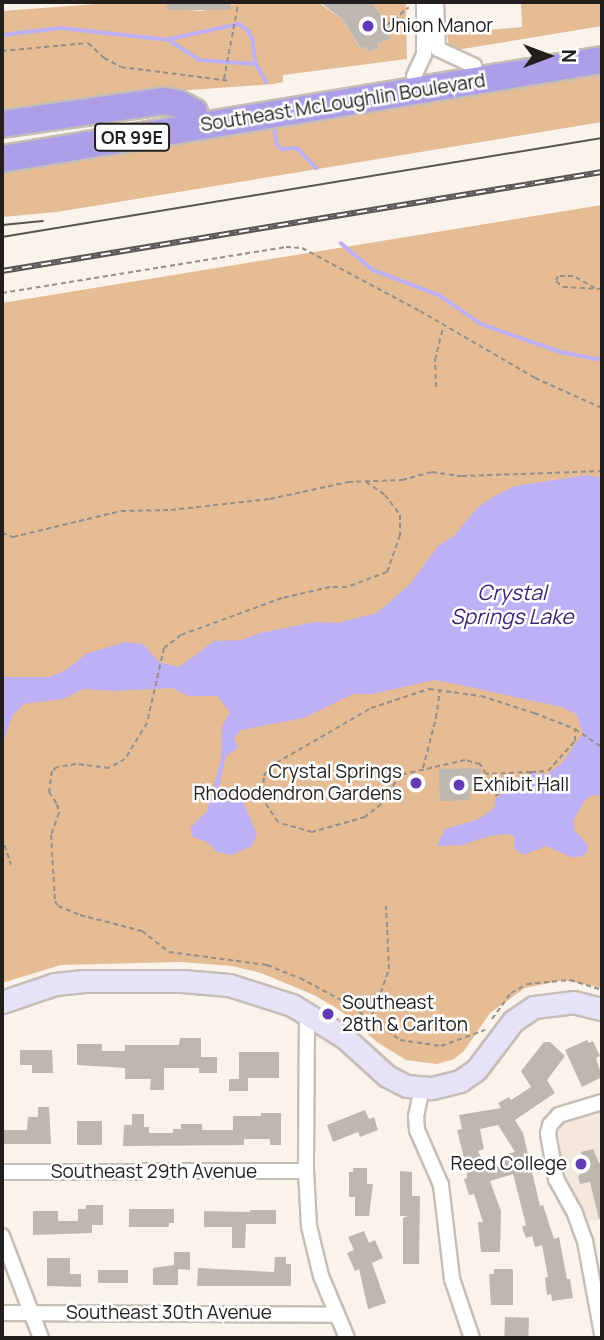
<!DOCTYPE html>
<style>
body{margin:0}
#map{position:relative;width:604px;height:1340px;overflow:hidden;background:#faf3ec;font-family:Manrope,sans-serif}
div>[style]{position:absolute}
.built>*{inset:0;background:#f4e7db}
.green>*{inset:0;background:#e6bc94}
.water>*{inset:0;background:#bdb0f5}
.stream>*{height:3.5px;margin:-1.75px;padding:0 1.75px;transform-origin:1.75px;border-radius:1.75px;background:#bdb0f5}
.building>*{inset:0;background:#bdb7b0;transform-origin:0 0}
.path>*{height:2px;margin-top:-1px;transform-origin:0;background:repeating-linear-gradient(90deg,#948f8a 0 5px,transparent 0 8.5px)}
.roads{filter:drop-shadow(2px 0 #c5beb7) drop-shadow(-2px 0 #c5beb7) drop-shadow(0 2px #c5beb7) drop-shadow(0 -2px #c5beb7)}
.street>*{height:14px;margin:-7px;padding:0 7px;transform-origin:7px;border-radius:7px;background:#fff}
.secondary>*{height:21px;margin:-10.5px;padding:0 10.5px;transform-origin:10.5px;border-radius:10.5px;background:#e6e2f8}
.highway>*{height:26px;margin:-13px;padding:0 13px;transform-origin:13px;border-radius:13px;background:#ad9fe7}
.tram>*{height:2px;margin:-1px;padding:0 1px;transform-origin:1px;border-radius:1px;background:#595552}
.rail>*{height:6px;margin-top:-3px;transform-origin:0;background:repeating-linear-gradient(90deg,#fff 0 10px,#595552 0 20px);box-sizing:border-box;border-block:2px solid #595552}
.dots>*{width:19px;height:19px;translate:-50% -50%;box-sizing:border-box;border:4px solid #fff;border-radius:50%}
span{translate:-50% -50%;white-space:nowrap;text-align:center;line-height:1.15;-webkit-text-stroke:5px #fff;paint-order:stroke}
.shield-label span{padding:2px 5px;background:#fff;border:2px solid;border-radius:5px;-webkit-text-stroke-width:0}
.shield-label{font-size:18px;color:#211e1c;font-weight:700}
.poi-label{font-size:19px;color:#211e1c}
.left{translate:0 -50%;text-align:left}
.right{translate:-100% -50%;text-align:right}
.street-label{font-size:19px;color:#211e1c}
.water-label{font-size:21px;color:#3d2573;font-style:italic}
.frame{position:absolute;inset:0;border:4px solid #211e1c;pointer-events:none}
.north{position:absolute;left:513px;top:21px;width:70px;height:70px;-webkit-text-stroke:5px #fff;paint-order:stroke;rotate:90deg;font-size:19px;font-weight:700;line-height:28px;text-align:center;color:#211e1c}
.north::after{content:'';display:block;margin:auto;width:24px;height:32px;background:#211e1c;clip-path:polygon(50% 0,100% 100%,50% 72%,0 100%)}
</style>
<div id="map">
<div class="built">
<div style="clip-path:polygon(602px 1107px,602px 1220px,585px 1221px,564px 1181px,554px 1133px,567px 1118px)"></div>
</div>
<div class="green">
<div style="clip-path:polygon(123px 2px,170px 2px,169px 5px,174px 9px,201px 11px,245px 2px,318px 2px,343px 20px,359px 46px,366px 48px,368px 52px,379px 48px,378px 43px,390px 39px,387px 24px,372px 2px,406px 2px,407px 59px,283px 75px,283px 82px,274px 84px,190px 90px,149px 89px,2px 112px,2px 11px)"></div>
<div style="clip-path:polygon(541px 2px,602px 2px,602px 26px,450px 51px,447px 34px,522px 27px,521px 4px)"></div>
<div style="clip-path:polygon(602px 71px,602px 122px,57px 212px,2px 217px,2px 170px)"></div>
<div style="clip-path:polygon(602px 205px,602px 988px,564px 980px,525px 988px,490px 1013px,464px 1051px,454px 1059px,437px 1064px,406px 1060px,377px 1042px,341px 1011px,314px 995px,261px 973px,232px 966px,180px 962px,61px 965px,2px 983px,2px 303px)"></div>
</div>
<div class="water">
<div style="clip-path:polygon(587px 475px,602px 478px,602px 796px,593px 795px,586px 799px,573px 821px,575px 831px,588px 845px,587px 853px,580px 857px,571px 857px,546px 846px,524px 855px,514px 849px,514px 837px,508px 834px,489px 836px,463px 845px,437px 846px,445px 829px,476px 820px,488px 813px,494px 808px,496px 798px,518px 784px,528px 782px,532px 773px,548px 774px,561px 764px,583px 733px,576px 714px,561px 707px,456px 684px,434px 680px,373px 694px,353px 694px,304px 718px,241px 730px,234px 738px,238px 748px,226px 756px,219px 788px,242px 800px,257px 834px,252px 846px,232px 855px,217px 852px,207px 842px,193px 837px,190px 828px,207px 811px,221px 759px,222px 726px,230px 712px,217px 696px,188px 696px,172px 688px,113px 691px,83px 689px,63px 699px,24px 704px,13px 715px,2px 744px,2px 679px,5px 677px,50px 677px,66px 670px,86px 654px,125px 642px,143px 644px,159px 662px,179px 667px,214px 641px,242px 640px,260px 633px,315px 622px,337px 623px,377px 613px,410px 584px,438px 546px,454px 536px,477px 508px,493px 497px,515px 486px)"></div>
</div>
<div class="stream">
<div style="left:2px;top:35px;width:59px;rotate:-6.8deg"></div>
<div style="left:61px;top:28px;width:109px;rotate:6.3deg"></div>
<div style="left:169px;top:40px;width:37px;rotate:33deg"></div>
<div style="left:200px;top:60px;width:56px;rotate:4.1deg"></div>
<div style="left:256px;top:64px;width:21px;rotate:59deg"></div>
<div style="left:170px;top:39px;width:71px;rotate:-12.3deg"></div>
<div style="left:239px;top:24px;width:12px;rotate:35deg"></div>
<div style="left:249px;top:31px;width:10px;rotate:66deg"></div>
<div style="left:253px;top:40px;width:24px;rotate:83deg"></div>
<div style="left:275px;top:130px;width:15px;rotate:82deg"></div>
<div style="left:277px;top:145px;width:6px;rotate:39deg"></div>
<div style="left:282px;top:149px;width:15px;rotate:-4deg"></div>
<div style="left:297px;top:148px;width:28px;rotate:46deg"></div>
<div style="left:341px;top:243px;width:42px;rotate:40.2deg"></div>
<div style="left:373px;top:270px;width:71px;rotate:20.7deg"></div>
<div style="left:439px;top:295px;width:51px;rotate:34.6deg"></div>
<div style="left:481px;top:324px;width:85px;rotate:19.3deg"></div>
<div style="left:561px;top:352px;width:42px;rotate:11deg"></div>
</div>
<div class="building">
<div style="left:167px;top:2px;width:64px;height:8px"></div>
<div style="clip-path:polygon(320px 2px,372px 2px,387px 24px,391px 39px,378px 43px,379px 48px,368px 52px,366px 48px,360px 47px,343px 20px)"></div>
<div style="clip-path:polygon(481px 768px,479px 791px,469px 791px,470px 800px,440px 801px,439px 769px)"></div>
<div style="clip-path:polygon(180px 1038px,201px 1038px,201px 1057px,217px 1057px,217px 1073px,199px 1073px,199px 1068px,164px 1068px,164px 1090px,150px 1090px,151px 1079px,125px 1079px,125px 1068px,77px 1065px,77px 1044px,102px 1044px,102px 1051px,125px 1051px,125px 1045px,179px 1045px)"></div>
<div style="clip-path:polygon(587px 1040px,589px 1043px,593px 1041px,600px 1056px,596px 1058px,602px 1077px,582px 1087px,565px 1050px)"></div>
<div style="clip-path:polygon(evenodd,544px 1042px,550px 1042px,565px 1056px,547px 1080px,555px 1093px,515px 1120px,523px 1133px,540px 1206px,543px 1205px,554px 1239px,559px 1237px,567px 1279px,570px 1279px,573px 1298px,552px 1301px,551px 1294px,547px 1295px,545px 1278px,548px 1277px,542px 1245px,535px 1247px,532px 1236px,526px 1238px,522px 1227px,526px 1225px,513px 1174px,490px 1181px,501px 1211px,500px 1252px,481px 1252px,478px 1222px,483px 1222px,474px 1194px,469px 1195px,464px 1179px,467px 1178px,467px 1170px,457px 1130px,462px 1129px,459px 1115px,501px 1108px,498px 1103px,509px 1097px,511px 1100px,531px 1087px,521px 1071px,544px 1042px,498px 1125px,515px 1152px,503px 1155px,505px 1164px,487px 1169px,478px 1151px,484px 1149px,480px 1129px,498px 1125px)"></div>
<div style="clip-path:polygon(20px 1050px,52px 1050px,53px 1073px,32px 1073px,32px 1065px,20px 1065px)"></div>
<div style="clip-path:polygon(239px 1052px,279px 1052px,279px 1078px,248px 1078px,248px 1091px,229px 1091px,229px 1079px,239px 1079px)"></div>
<div style="clip-path:polygon(38px 1107px,49px 1107px,51px 1144px,2px 1144px,2px 1130px,27px 1130px,28px 1117px,38px 1117px)"></div>
<div style="clip-path:polygon(365px 1110px,369px 1119px,374px 1117px,378px 1130px,360px 1137px,358px 1132px,333px 1142px,327px 1125px)"></div>
<div style="clip-path:polygon(261px 1113px,281px 1113px,281px 1145px,270px 1145px,270px 1139px,244px 1139px,244px 1145px,123px 1146px,124px 1125px,132px 1125px,132px 1114px,144px 1114px,144px 1127px,149px 1127px,149px 1133px,173px 1133px,173px 1129px,181px 1129px,181px 1124px,202px 1124px,202px 1130px,233px 1130px,233px 1116px,261px 1116px)"></div>
<div style="left:77px;top:1121px;width:25px;height:24px"></div>
<div style="clip-path:polygon(593px 1149px,599px 1163px,602px 1163px,602px 1218px,599px 1219px,590px 1182px,580px 1184px,578px 1176px,585px 1169px,581px 1152px)"></div>
<div style="clip-path:polygon(353px 1168px,367px 1168px,367px 1184px,373px 1184px,369px 1216px,355px 1216px,355px 1197px,349px 1197px,349px 1172px,353px 1172px)"></div>
<div style="clip-path:polygon(400px 1171px,412px 1172px,412px 1196px,420px 1196px,419px 1264px,403px 1264px,403px 1218px,408px 1216px,400px 1216px)"></div>
<div style="clip-path:polygon(86px 1205px,103px 1205px,103px 1225px,92px 1225px,92px 1233px,33px 1235px,33px 1211px,58px 1211px,58px 1221px,78px 1221px,78px 1209px,86px 1209px)"></div>
<div style="clip-path:polygon(129px 1209px,174px 1209px,174px 1223px,169px 1223px,169px 1227px,129px 1227px)"></div>
<div style="clip-path:polygon(250px 1210px,276px 1210px,276px 1224px,246px 1224px,245px 1248px,232px 1248px,232px 1227px,204px 1227px,204px 1211px,250px 1212px)"></div>
<div style="clip-path:polygon(364px 1231px,369px 1243px,375px 1240px,383px 1258px,372px 1263px,386px 1303px,368px 1309px,359px 1269px,355px 1271px,347px 1253px,354px 1250px,348px 1237px)"></div>
<div style="clip-path:polygon(174px 1252px,190px 1252px,190px 1270px,178px 1269px,178px 1285px,153px 1285px,153px 1268px,174px 1265px)"></div>
<div style="clip-path:polygon(275px 1257px,286px 1257px,286px 1264px,291px 1264px,291px 1286px,197px 1286px,198px 1268px,274px 1272px)"></div>
<div style="clip-path:polygon(47px 1258px,70px 1258px,70px 1274px,81px 1274px,81px 1287px,47px 1286px)"></div>
<div style="clip-path:polygon(494px 1269px,513px 1269px,513px 1305px,491px 1305px,489px 1274px,494px 1274px)"></div>
<div style="left:98px;top:1270px;width:30px;height:13px"></div>
<div style="left:505px;top:1317px;width:24px;height:21px;rotate:2deg"></div>
</div>
<div class="path">
<div style="left:387px;top:25px;width:28px;rotate:-39deg"></div>
<div style="left:2px;top:51px;width:86px;rotate:-5.3deg"></div>
<div style="left:88px;top:43px;width:22px;rotate:43deg"></div>
<div style="left:104px;top:58px;width:19px;rotate:28deg"></div>
<div style="left:121px;top:67px;width:111px;rotate:7.3deg"></div>
<div style="left:224px;top:79px;width:75px;rotate:-79.3deg"></div>
<div style="left:595px;top:288px;width:25px;rotate:-151deg"></div>
<div style="left:573px;top:276px;width:15px;rotate:180deg"></div>
<div style="left:558px;top:276px;width:5px;rotate:112deg"></div>
<div style="left:556px;top:281px;width:9px;rotate:41deg"></div>
<div style="left:563px;top:287px;width:39px;rotate:3deg"></div>
<div style="left:2px;top:293px;width:288px;rotate:-9.2deg"></div>
<div style="left:286px;top:247px;width:16px;rotate:4deg"></div>
<div style="left:302px;top:248px;width:134px;rotate:28.1deg"></div>
<div style="left:420px;top:311px;width:133px;rotate:30.2deg"></div>
<div style="left:535px;top:378px;width:73px;rotate:24.1deg"></div>
<div style="left:436px;top:387px;width:27px;rotate:-92deg"></div>
<div style="left:435px;top:360px;width:34px;rotate:-76deg"></div>
<div style="left:366px;top:482px;width:23px;rotate:34deg"></div>
<div style="left:385px;top:495px;width:25px;rotate:53deg"></div>
<div style="left:400px;top:515px;width:20px;rotate:90deg"></div>
<div style="left:400px;top:535px;width:39px;rotate:109deg"></div>
<div style="left:387px;top:572px;width:43px;rotate:159.4deg"></div>
<div style="left:347px;top:587px;width:17px;rotate:180deg"></div>
<div style="left:330px;top:587px;width:49px;rotate:167.1deg"></div>
<div style="left:282px;top:598px;width:108px;rotate:159.9deg"></div>
<div style="left:181px;top:635px;width:21px;rotate:143deg"></div>
<div style="left:164px;top:648px;width:77px;rotate:102.8deg"></div>
<div style="left:147px;top:723px;width:42px;rotate:121.4deg"></div>
<div style="left:125px;top:759px;width:18px;rotate:151deg"></div>
<div style="left:109px;top:768px;width:33px;rotate:-173deg"></div>
<div style="left:76px;top:764px;width:19px;rotate:171deg"></div>
<div style="left:57px;top:767px;width:6px;rotate:141deg"></div>
<div style="left:52px;top:771px;width:21px;rotate:98deg"></div>
<div style="left:49px;top:792px;width:14px;rotate:56deg"></div>
<div style="left:57px;top:804px;width:9px;rotate:77deg"></div>
<div style="left:59px;top:813px;width:23px;rotate:110deg"></div>
<div style="left:51px;top:835px;width:66px;rotate:86.5deg"></div>
<div style="left:55px;top:901px;width:6px;rotate:59deg"></div>
<div style="left:58px;top:906px;width:24px;rotate:22deg"></div>
<div style="left:80px;top:915px;width:64px;rotate:14.5deg"></div>
<div style="left:142px;top:931px;width:34px;rotate:38deg"></div>
<div style="left:169px;top:952px;width:99px;rotate:7.6deg"></div>
<div style="left:267px;top:965px;width:35px;rotate:22deg"></div>
<div style="left:300px;top:978px;width:51px;rotate:28.1deg"></div>
<div style="left:345px;top:1002px;width:67px;rotate:34.6deg"></div>
<div style="left:400px;top:1040px;width:41px;rotate:8.3deg"></div>
<div style="left:441px;top:1046px;width:47px;rotate:-20deg"></div>
<div style="left:2px;top:533px;width:12px;rotate:20deg"></div>
<div style="left:13px;top:537px;width:111px;rotate:-13.5deg"></div>
<div style="left:121px;top:511px;width:50px;rotate:-1.1deg"></div>
<div style="left:171px;top:510px;width:100px;rotate:-6.3deg"></div>
<div style="left:270px;top:499px;width:80px;rotate:-12.3deg"></div>
<div style="left:348px;top:482px;width:54px;rotate:-2.1deg"></div>
<div style="left:402px;top:480px;width:31px;rotate:-15deg"></div>
<div style="left:432px;top:472px;width:30px;rotate:8deg"></div>
<div style="left:462px;top:476px;width:140px;rotate:-2deg"></div>
<div style="left:423px;top:768px;width:52px;rotate:-75.4deg"></div>
<div style="left:436px;top:718px;width:29px;rotate:-82deg"></div>
<div style="left:531px;top:772px;width:45px;rotate:177.5deg"></div>
<div style="left:486px;top:774px;width:12px;rotate:-121deg"></div>
<div style="left:480px;top:764px;width:16px;rotate:-165deg"></div>
<div style="left:465px;top:760px;width:67px;rotate:167deg"></div>
<div style="left:400px;top:775px;width:35px;rotate:123deg"></div>
<div style="left:381px;top:804px;width:21px;rotate:141deg"></div>
<div style="left:365px;top:817px;width:55px;rotate:164.2deg"></div>
<div style="left:312px;top:832px;width:35px;rotate:-164deg"></div>
<div style="left:278px;top:822px;width:27px;rotate:-124deg"></div>
<div style="left:263px;top:800px;width:24px;rotate:-88deg"></div>
<div style="left:264px;top:776px;width:10px;rotate:-61deg"></div>
<div style="left:269px;top:767px;width:118px;rotate:-30deg"></div>
<div style="left:371px;top:708px;width:61px;rotate:-18.1deg"></div>
<div style="left:429px;top:689px;width:52px;rotate:7.7deg"></div>
<div style="left:481px;top:696px;width:56px;rotate:17.8deg"></div>
<div style="left:534px;top:713px;width:44px;rotate:21.3deg"></div>
<div style="left:575px;top:729px;width:32px;rotate:34deg"></div>
<div style="left:495px;top:796px;width:27px;rotate:-33deg"></div>
<div style="left:518px;top:781px;width:8px;rotate:7deg"></div>
<div style="left:526px;top:782px;width:11px;rotate:-63deg"></div>
<div style="left:531px;top:772px;width:17px;rotate:-3deg"></div>
<div style="left:548px;top:771px;width:40px;rotate:-48deg"></div>
<div style="left:575px;top:741px;width:11px;rotate:-90deg"></div>
<div style="left:2px;top:837px;width:29px;rotate:72deg"></div>
<div style="left:492px;top:1019px;width:32px;rotate:-54deg"></div>
<div style="left:511px;top:993px;width:18px;rotate:-29deg"></div>
<div style="left:527px;top:984px;width:43px;rotate:-5.3deg"></div>
<div style="left:570px;top:980px;width:34px;rotate:17deg"></div>
<div style="left:363px;top:1029px;width:23px;rotate:-59deg"></div>
<div style="left:375px;top:1009px;width:42px;rotate:-70.7deg"></div>
<div style="left:389px;top:969px;width:63px;rotate:-92.7deg"></div>
</div>
<div class="roads">
<div class="street">
<div style="left:436px;top:2px;width:47px;rotate:87.6deg"></div>
<div style="left:438px;top:49px;width:40px;rotate:25deg"></div>
<div style="left:414px;top:76px;width:23px;rotate:-65deg"></div>
<div style="left:424px;top:55px;width:53px;rotate:-90deg"></div>
<div style="left:307px;top:1014px;width:157px;rotate:90.4deg"></div>
<div style="left:306px;top:1171px;width:55px;rotate:86.9deg"></div>
<div style="left:309px;top:1226px;width:51px;rotate:76.5deg"></div>
<div style="left:321px;top:1276px;width:67px;rotate:67.2deg"></div>
<div style="left:422px;top:1088px;width:29px;rotate:102deg"></div>
<div style="left:416px;top:1116px;width:14px;rotate:86deg"></div>
<div style="left:417px;top:1130px;width:60px;rotate:66.4deg"></div>
<div style="left:441px;top:1185px;width:95px;rotate:83.3deg"></div>
<div style="left:452px;top:1279px;width:62px;rotate:71.3deg"></div>
<div style="left:602px;top:1102px;width:45px;rotate:163.2deg"></div>
<div style="left:559px;top:1115px;width:13px;rotate:132deg"></div>
<div style="left:550px;top:1125px;width:9px;rotate:103deg"></div>
<div style="left:548px;top:1134px;width:46px;rotate:79.9deg"></div>
<div style="left:556px;top:1179px;width:37px;rotate:61deg"></div>
<div style="left:574px;top:1211px;width:32px;rotate:70deg"></div>
<div style="left:585px;top:1241px;width:95px;rotate:79.6deg"></div>
<div style="left:2px;top:1172px;width:304px;rotate:-0.2deg"></div>
<div style="left:2px;top:1236px;width:109px;rotate:69.1deg"></div>
<div style="left:2px;top:1313px;width:335px;rotate:0.3deg"></div>
</div>
<div class="secondary">
<div style="left:2px;top:1002px;width:56px;rotate:-18.8deg"></div>
<div style="left:55px;top:984px;width:29px;rotate:-6deg"></div>
<div style="left:84px;top:981px;width:98px"></div>
<div style="left:182px;top:981px;width:47px;rotate:4.9deg"></div>
<div style="left:229px;top:985px;width:66px;rotate:17.6deg"></div>
<div style="left:292px;top:1005px;width:61px;rotate:31.6deg"></div>
<div style="left:344px;top:1037px;width:58px;rotate:42.2deg"></div>
<div style="left:387px;top:1076px;width:22px;rotate:27deg"></div>
<div style="left:407px;top:1086px;width:25px;rotate:5deg"></div>
<div style="left:432px;top:1088px;width:29px;rotate:-14deg"></div>
<div style="left:460px;top:1081px;width:19px;rotate:-35deg"></div>
<div style="left:476px;top:1070px;width:61px;rotate:-52.9deg"></div>
<div style="left:513px;top:1021px;width:25px;rotate:-34deg"></div>
<div style="left:534px;top:1007px;width:39px;rotate:-7deg"></div>
<div style="left:573px;top:1002px;width:30px;rotate:14deg"></div>
</div>
<div class="highway">
<div style="left:2px;top:124px;width:164px;rotate:-8.1deg"></div>
<div style="left:164px;top:101px;width:15px;rotate:11deg"></div>
<div style="left:179px;top:104px;width:17px;rotate:28deg"></div>
<div style="left:2px;top:159px;width:608px;rotate:-9.37deg"></div>
</div>
</div>
<div class="tram">
<div style="left:2px;top:225px;width:41px;rotate:-5.6deg"></div>
<div style="left:2px;top:237px;width:608px;rotate:-9.37deg"></div>
</div>
<div class="rail">
<div style="left:2px;top:271px;width:608px;rotate:-9.37deg"></div>
</div>
<div class="dots">
<div style="left:368px;top:26px;background:#613bb3"></div>
<div style="left:416px;top:783px;background:#613bb3"></div>
<div style="left:459px;top:785px;background:#613bb3"></div>
<div style="left:328px;top:1014px;background:#613bb3"></div>
<div style="left:581px;top:1164px;background:#613bb3"></div>
</div>
<div class="shield-label">
<span style="left:132px;top:137px">OR 99E</span>
</div>
<div class="poi-label">
<span class="left" style="left:382px;top:26px">Union Manor</span>
<span class="right" style="left:402px;top:783px">Crystal Springs<br>Rhododendron Gardens</span>
<span class="left" style="left:473px;top:785px">Exhibit Hall</span>
<span class="left" style="left:342px;top:1014px">Southeast<br>28th &amp; Carlton</span>
<span class="right" style="left:567px;top:1164px">Reed College</span>
</div>
<div class="street-label">
<span style="left:343px;top:103px;rotate:-9deg">Southeast McLoughlin Boulevard</span>
<span style="left:154px;top:1172px">Southeast 29th Avenue</span>
<span style="left:169px;top:1313px">Southeast 30th Avenue</span>
</div>
<div class="water-label">
<span style="left:512px;top:604px">Crystal<br>Springs Lake</span>
</div>
<div class="frame"></div>
<div class="north">N</div>
</div>
